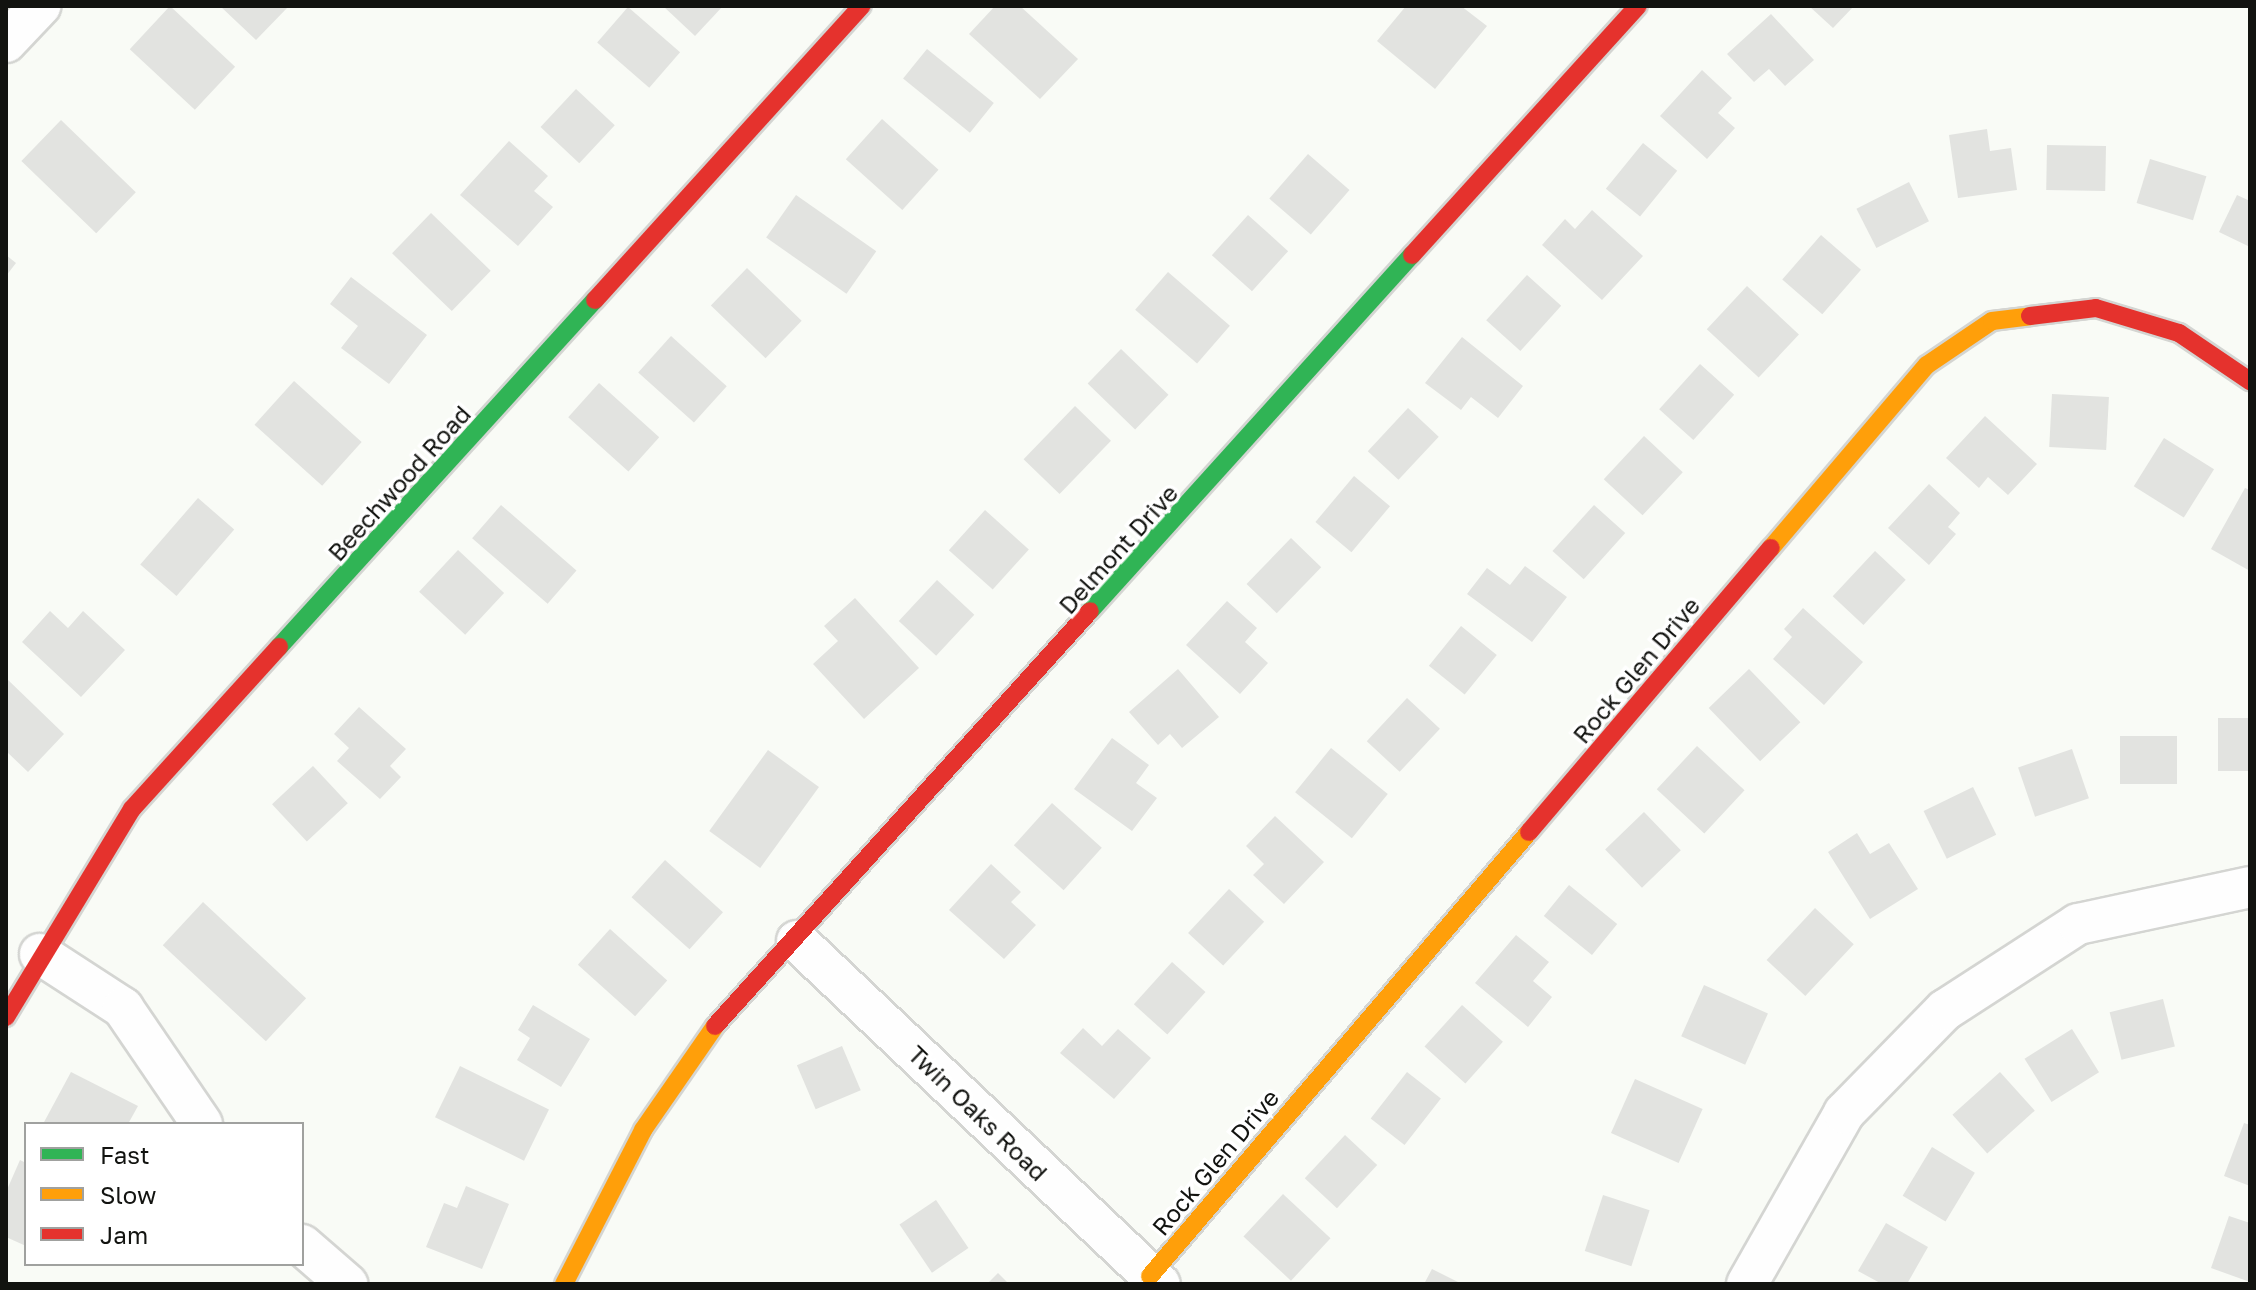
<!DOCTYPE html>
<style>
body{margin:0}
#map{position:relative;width:2256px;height:1290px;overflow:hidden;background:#f9fbf6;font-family:"Golos Text",sans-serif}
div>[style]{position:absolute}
.building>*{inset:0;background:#e2e3e0;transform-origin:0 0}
.roads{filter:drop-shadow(2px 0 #d4d5d2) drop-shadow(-2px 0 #d4d5d2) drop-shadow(0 2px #d4d5d2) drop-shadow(0 -2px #d4d5d2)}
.street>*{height:40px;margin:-20px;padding:0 20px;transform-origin:20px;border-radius:20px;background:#fefefe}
.fast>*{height:18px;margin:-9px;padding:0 9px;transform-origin:9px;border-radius:9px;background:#30b455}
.slow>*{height:18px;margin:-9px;padding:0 9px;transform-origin:9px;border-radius:9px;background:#ff9f0a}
.jam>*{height:18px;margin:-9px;padding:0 9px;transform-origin:9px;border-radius:9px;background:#e5322d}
span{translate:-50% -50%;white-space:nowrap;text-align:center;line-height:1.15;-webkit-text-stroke:7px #fff;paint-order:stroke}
.street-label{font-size:24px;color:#121310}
.frame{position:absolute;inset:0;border:8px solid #121310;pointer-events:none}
.legend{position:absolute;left:24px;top:1122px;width:280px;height:144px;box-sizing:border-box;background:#fff;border:2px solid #a0a19f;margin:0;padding:10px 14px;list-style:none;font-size:24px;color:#121310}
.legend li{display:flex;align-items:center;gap:16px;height:40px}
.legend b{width:40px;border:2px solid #a0a19f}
</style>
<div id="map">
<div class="building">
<div style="left:170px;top:6px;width:89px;height:59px;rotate:43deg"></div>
<div style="clip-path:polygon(220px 6px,289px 6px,256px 40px)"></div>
<div style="clip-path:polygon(663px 6px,723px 6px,695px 36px)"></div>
<div style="clip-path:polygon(995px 6px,1020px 6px,1078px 59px,1040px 99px,969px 34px)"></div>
<div style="clip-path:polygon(1406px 6px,1461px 6px,1487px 26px,1435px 89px,1377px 41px)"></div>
<div style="clip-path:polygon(1809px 6px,1854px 6px,1833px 28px)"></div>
<div style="left:628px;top:7px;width:69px;height:47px;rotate:41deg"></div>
<div style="clip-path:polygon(1771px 14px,1814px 60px,1785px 86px,1769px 69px,1754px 82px,1727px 54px)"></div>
<div style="left:927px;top:49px;width:86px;height:38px;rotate:39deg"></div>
<div style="clip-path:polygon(1702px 70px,1732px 98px,1718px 113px,1735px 128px,1707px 159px,1660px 116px)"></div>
<div style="left:576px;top:89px;width:53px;height:52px;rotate:43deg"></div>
<div style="left:882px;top:119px;width:76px;height:54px;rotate:42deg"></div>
<div style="left:61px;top:120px;width:104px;height:57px;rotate:44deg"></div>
<div style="clip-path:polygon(1987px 129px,1990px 151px,2011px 148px,2017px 190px,1958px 198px,1949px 135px)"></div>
<div style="clip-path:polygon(509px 141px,548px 176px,534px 191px,553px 207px,518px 246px,460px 195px)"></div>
<div style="left:1643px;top:143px;width:44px;height:59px;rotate:39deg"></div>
<div style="left:2047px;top:145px;width:59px;height:45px;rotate:1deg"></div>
<div style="left:1308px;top:154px;width:55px;height:59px;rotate:41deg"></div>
<div style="left:2150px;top:159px;width:59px;height:46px;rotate:17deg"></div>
<div style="left:1909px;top:182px;width:44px;height:59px;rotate:63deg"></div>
<div style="left:796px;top:195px;width:98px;height:52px;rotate:35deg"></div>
<div style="clip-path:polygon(2237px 195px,2250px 201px,2250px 247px,2219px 232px)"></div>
<div style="clip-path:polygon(1592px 210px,1643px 256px,1602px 300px,1542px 245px,1565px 219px,1575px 229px)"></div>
<div style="left:431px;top:213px;width:83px;height:56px;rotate:44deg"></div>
<div style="left:1248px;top:215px;width:54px;height:54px;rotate:42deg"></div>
<div style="left:1821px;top:235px;width:53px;height:59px;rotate:41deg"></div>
<div style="clip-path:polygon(6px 255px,16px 263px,6px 276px)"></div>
<div style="left:747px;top:268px;width:76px;height:52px;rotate:44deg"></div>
<div style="left:1168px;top:272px;width:82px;height:50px;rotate:41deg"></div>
<div style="left:1527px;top:275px;width:46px;height:61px;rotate:42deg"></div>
<div style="clip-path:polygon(351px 277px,427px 335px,389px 384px,341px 348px,358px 326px,330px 304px)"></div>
<div style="left:1747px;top:286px;width:71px;height:59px;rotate:43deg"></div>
<div style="left:671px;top:336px;width:75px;height:49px;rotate:42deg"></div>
<div style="clip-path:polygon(1462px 337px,1523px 386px,1498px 418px,1471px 397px,1461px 410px,1425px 383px)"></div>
<div style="left:1121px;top:349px;width:66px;height:48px;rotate:44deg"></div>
<div style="left:1700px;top:364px;width:46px;height:61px;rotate:42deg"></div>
<div style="left:294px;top:381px;width:91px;height:59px;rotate:42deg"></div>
<div style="left:599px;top:383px;width:81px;height:46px;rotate:42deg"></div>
<div style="left:2052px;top:394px;width:57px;height:53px;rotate:3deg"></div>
<div style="left:1075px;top:406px;width:50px;height:74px;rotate:44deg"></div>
<div style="left:1408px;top:408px;width:42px;height:59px;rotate:43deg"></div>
<div style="clip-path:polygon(1985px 416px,2037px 464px,2008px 495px,1988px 477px,1979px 488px,1946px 458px)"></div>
<div style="left:1644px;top:436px;width:53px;height:59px;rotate:43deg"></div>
<div style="left:2164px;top:438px;width:59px;height:57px;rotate:32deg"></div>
<div style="left:1354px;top:476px;width:47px;height:60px;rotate:40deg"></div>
<div style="clip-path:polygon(1929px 484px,1960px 513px,1948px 527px,1956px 534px,1929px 565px,1888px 528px)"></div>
<div style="clip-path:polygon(2245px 488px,2250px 490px,2250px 571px,2211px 549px)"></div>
<div style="left:198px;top:498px;width:48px;height:88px;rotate:41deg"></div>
<div style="left:501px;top:505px;width:100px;height:44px;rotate:41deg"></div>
<div style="left:1594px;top:505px;width:42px;height:62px;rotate:42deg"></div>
<div style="left:985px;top:510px;width:59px;height:54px;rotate:42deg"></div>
<div style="left:1291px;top:538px;width:42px;height:64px;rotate:44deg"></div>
<div style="left:458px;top:550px;width:63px;height:57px;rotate:43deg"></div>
<div style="left:1875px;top:551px;width:42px;height:62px;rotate:43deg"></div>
<div style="clip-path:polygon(1525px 566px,1567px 597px,1532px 642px,1467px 594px,1487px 568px,1510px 585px)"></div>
<div style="left:937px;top:580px;width:51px;height:56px;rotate:43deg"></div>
<div style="clip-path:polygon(855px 598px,919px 668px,864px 719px,813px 664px,838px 641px,824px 626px)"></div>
<div style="clip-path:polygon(1227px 601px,1257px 628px,1245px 642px,1268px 663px,1240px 694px,1186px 645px)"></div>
<div style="clip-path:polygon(1803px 608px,1863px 662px,1824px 705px,1773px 659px,1792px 637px,1784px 629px)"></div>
<div style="clip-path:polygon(50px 611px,68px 628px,83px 611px,125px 650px,81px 697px,22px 642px)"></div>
<div style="left:1461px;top:626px;width:46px;height:51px;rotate:39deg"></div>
<div style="clip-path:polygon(1178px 669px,1219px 717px,1182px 748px,1170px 734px,1158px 745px,1129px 712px)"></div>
<div style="left:1749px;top:669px;width:74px;height:56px;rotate:46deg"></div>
<div style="clip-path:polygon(6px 678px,64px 734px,28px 772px,6px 751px)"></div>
<div style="left:1407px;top:698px;width:45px;height:59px;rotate:43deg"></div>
<div style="clip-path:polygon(359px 707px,406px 749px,390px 766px,401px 777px,380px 799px,337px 761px,349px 748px,334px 734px)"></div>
<div style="left:2250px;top:718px;width:53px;height:32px;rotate:90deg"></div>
<div style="left:2120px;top:736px;width:57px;height:48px"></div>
<div style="clip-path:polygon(1112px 738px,1149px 765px,1136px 783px,1157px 798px,1132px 831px,1074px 789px)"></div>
<div style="left:1697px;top:746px;width:65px;height:59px;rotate:43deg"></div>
<div style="left:1331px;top:748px;width:73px;height:57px;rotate:39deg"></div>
<div style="left:2072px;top:749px;width:52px;height:57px;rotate:71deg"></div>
<div style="left:768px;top:750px;width:63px;height:100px;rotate:36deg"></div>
<div style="left:313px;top:766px;width:51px;height:56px;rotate:47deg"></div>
<div style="left:1973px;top:787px;width:53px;height:55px;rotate:64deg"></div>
<div style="left:1052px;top:803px;width:67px;height:57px;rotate:42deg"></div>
<div style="left:1644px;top:812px;width:53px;height:54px;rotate:46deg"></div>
<div style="clip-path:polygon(1275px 816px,1324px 862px,1284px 904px,1253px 875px,1264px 864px,1246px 846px)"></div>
<div style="clip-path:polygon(1857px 833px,1870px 854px,1889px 843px,1918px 889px,1870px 919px,1828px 852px)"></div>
<div style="left:665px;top:860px;width:78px;height:50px;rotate:42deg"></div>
<div style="clip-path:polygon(991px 864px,1021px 892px,1011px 902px,1036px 925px,1004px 959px,949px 910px)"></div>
<div style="left:1569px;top:885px;width:62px;height:40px;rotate:39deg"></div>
<div style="left:1229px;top:889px;width:48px;height:60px;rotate:43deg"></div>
<div style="left:203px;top:902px;width:141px;height:59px;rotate:43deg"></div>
<div style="left:1815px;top:908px;width:53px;height:71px;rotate:43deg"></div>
<div style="left:610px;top:929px;width:77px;height:48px;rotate:42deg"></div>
<div style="clip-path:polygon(1516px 935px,1549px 962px,1533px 981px,1552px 997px,1528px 1027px,1475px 983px)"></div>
<div style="left:1172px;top:962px;width:45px;height:57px;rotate:42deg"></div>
<div style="left:1704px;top:985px;width:70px;height:56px;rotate:24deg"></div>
<div style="left:2163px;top:999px;width:49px;height:55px;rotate:76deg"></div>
<div style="clip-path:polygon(533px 1005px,590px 1039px,561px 1087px,517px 1060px,530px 1038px,518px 1030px)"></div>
<div style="left:1462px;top:1005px;width:55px;height:56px;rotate:42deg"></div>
<div style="clip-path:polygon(1083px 1028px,1102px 1046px,1118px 1029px,1151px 1058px,1114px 1099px,1060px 1053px)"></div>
<div style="left:2072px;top:1029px;width:51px;height:56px;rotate:58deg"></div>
<div style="left:842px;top:1046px;width:48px;height:49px;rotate:67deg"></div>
<div style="left:460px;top:1066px;width:99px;height:57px;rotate:26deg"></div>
<div style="clip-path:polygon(71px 1072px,138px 1106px,128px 1124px,43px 1124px)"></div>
<div style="left:1407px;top:1072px;width:43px;height:59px;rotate:38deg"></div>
<div style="left:2000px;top:1072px;width:52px;height:64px;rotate:48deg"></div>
<div style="left:1635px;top:1079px;width:74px;height:59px;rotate:24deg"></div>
<div style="clip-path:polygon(2244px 1123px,2250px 1125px,2250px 1186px,2224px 1176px)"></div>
<div style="left:1345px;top:1135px;width:44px;height:59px;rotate:43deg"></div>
<div style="left:1932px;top:1147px;width:50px;height:57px;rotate:31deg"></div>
<div style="clip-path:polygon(20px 1160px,26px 1163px,26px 1246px,6px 1237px,6px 1192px)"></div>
<div style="clip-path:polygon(466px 1186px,509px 1204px,482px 1269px,426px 1247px,444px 1203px,457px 1208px)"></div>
<div style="left:1283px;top:1194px;width:65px;height:58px;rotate:43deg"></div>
<div style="left:1603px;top:1195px;width:49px;height:59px;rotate:18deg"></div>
<div style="left:936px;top:1200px;width:58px;height:44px;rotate:56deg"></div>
<div style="clip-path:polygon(2229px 1216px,2250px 1223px,2250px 1282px,2211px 1268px)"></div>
<div style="clip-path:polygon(1886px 1223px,1928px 1247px,1907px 1284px,1882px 1284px,1858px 1271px)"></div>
<div style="clip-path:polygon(1432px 1269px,1462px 1284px,1424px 1284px)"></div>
<div style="clip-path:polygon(998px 1273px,1009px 1284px,987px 1284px)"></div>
</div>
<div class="roads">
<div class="street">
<div style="left:6px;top:42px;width:50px;rotate:-46.6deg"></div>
<div style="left:797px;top:941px;width:499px;rotate:43.4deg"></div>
<div style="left:40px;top:954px;width:99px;rotate:33deg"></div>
<div style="left:123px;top:1008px;width:140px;rotate:55.7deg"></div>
<div style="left:302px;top:1245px;width:60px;rotate:40.9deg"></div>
<div style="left:1747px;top:1284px;width:197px;rotate:-60.4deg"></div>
<div style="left:1844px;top:1113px;width:144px;rotate:-45.6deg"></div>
<div style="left:1945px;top:1010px;width:158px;rotate:-32.9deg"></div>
<div style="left:2078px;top:924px;width:176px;rotate:-12.1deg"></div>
</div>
<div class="fast">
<div style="left:1090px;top:611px;width:480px;rotate:-47.9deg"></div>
<div style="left:279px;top:647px;width:469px;rotate:-47.7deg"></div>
</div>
<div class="slow">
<div style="left:1771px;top:548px;width:240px;rotate:-49.6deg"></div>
<div style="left:1927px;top:365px;width:78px;rotate:-34.1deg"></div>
<div style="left:1992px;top:321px;width:38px;rotate:-7deg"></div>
<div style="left:1150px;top:1276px;width:584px;rotate:-49.52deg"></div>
<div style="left:564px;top:1284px;width:173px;rotate:-62.8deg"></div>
<div style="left:643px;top:1130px;width:126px;rotate:-55.3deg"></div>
</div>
<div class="jam">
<div style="left:1412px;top:255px;width:336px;rotate:-47.8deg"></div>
<div style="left:595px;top:300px;width:397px;rotate:-47.8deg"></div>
<div style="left:2030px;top:316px;width:66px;rotate:-6.9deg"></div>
<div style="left:2096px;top:308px;width:87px;rotate:16.8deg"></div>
<div style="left:2179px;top:333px;width:86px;rotate:34.1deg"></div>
<div style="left:1529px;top:832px;width:373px;rotate:-49.6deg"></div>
<div style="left:6px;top:1017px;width:243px;rotate:-58.8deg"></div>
<div style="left:132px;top:809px;width:219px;rotate:-47.8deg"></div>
<div style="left:715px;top:1026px;width:559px;rotate:-47.9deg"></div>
</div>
</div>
<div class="street-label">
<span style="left:399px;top:483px;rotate:-48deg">Beechwood Road</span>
<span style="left:1118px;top:549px;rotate:-48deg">Delmont Drive</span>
<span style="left:1636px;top:670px;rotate:-50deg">Rock Glen Drive</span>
<span style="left:978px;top:1113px;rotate:44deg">Twin Oaks Road</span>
<span style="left:1215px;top:1162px;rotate:-50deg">Rock Glen Drive</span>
</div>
<div class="frame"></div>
<ul class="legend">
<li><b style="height:10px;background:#30b455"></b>Fast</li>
<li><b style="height:10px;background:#ff9f0a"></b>Slow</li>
<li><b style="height:10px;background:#e5322d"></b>Jam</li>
</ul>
</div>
